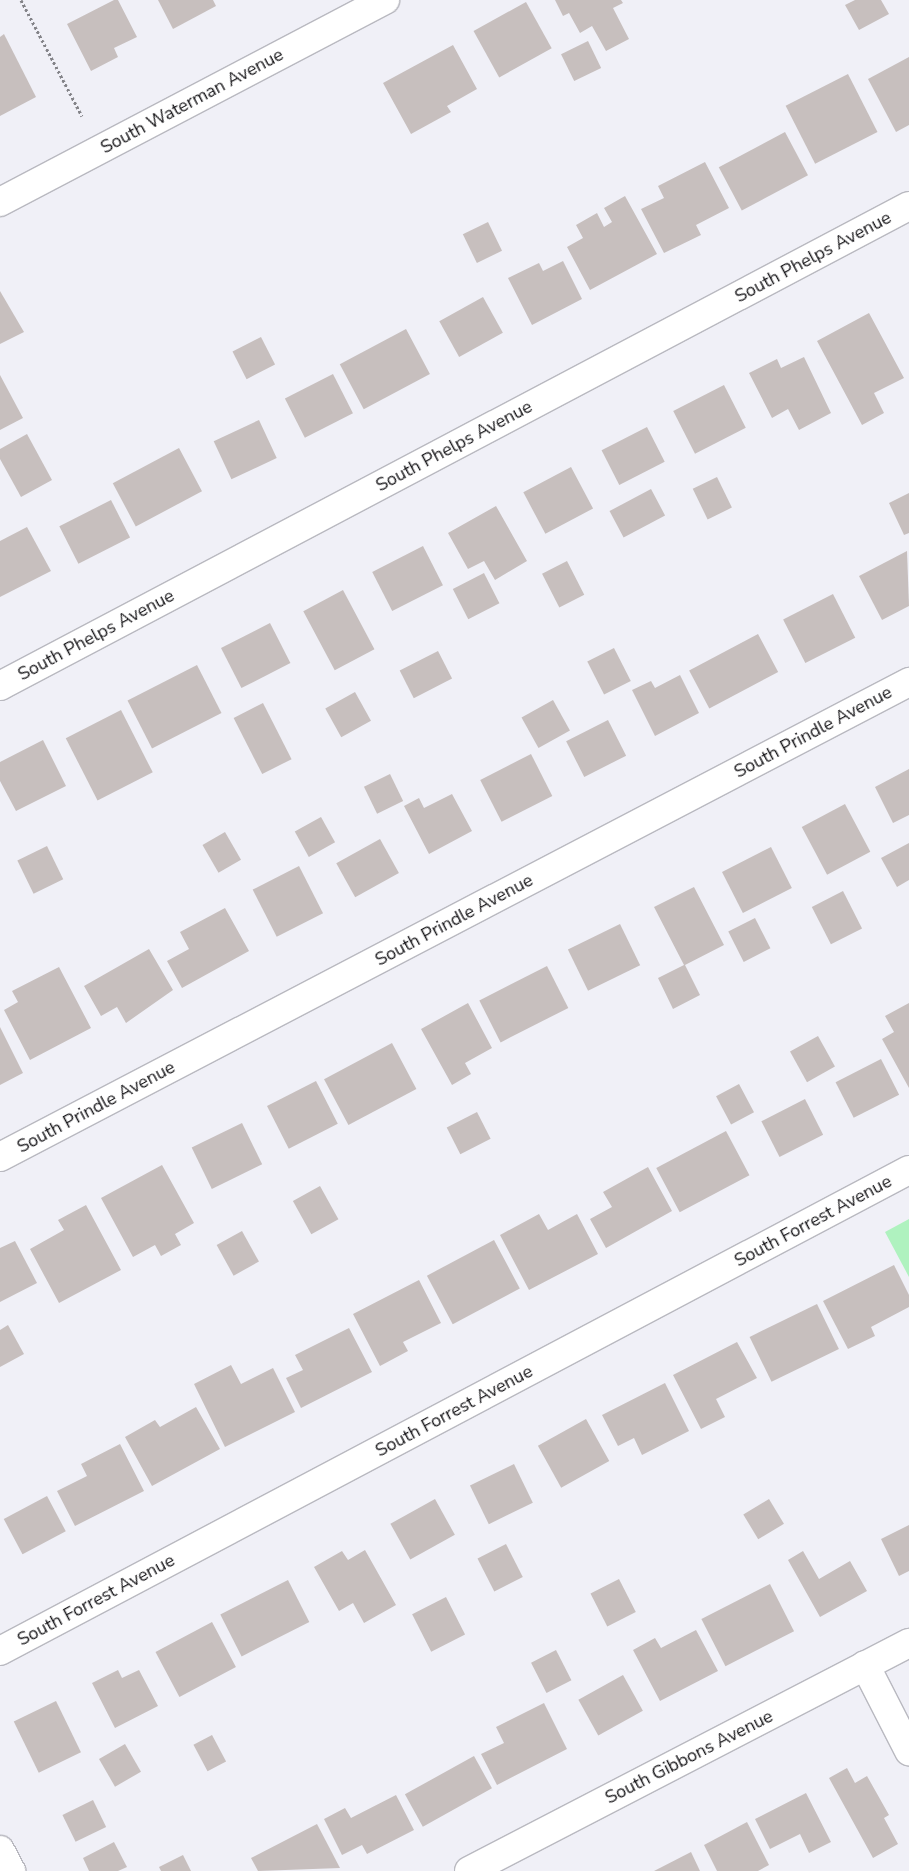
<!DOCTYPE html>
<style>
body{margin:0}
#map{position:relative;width:909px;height:1871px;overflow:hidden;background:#f0f0f7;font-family:"Nunito Sans",sans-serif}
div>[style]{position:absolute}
.green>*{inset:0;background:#aff2bf}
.building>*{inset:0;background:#c7bfbe;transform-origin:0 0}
.path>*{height:3px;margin-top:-1.5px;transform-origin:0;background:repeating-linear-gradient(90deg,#838388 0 2.5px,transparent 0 5px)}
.roads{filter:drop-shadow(1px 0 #b9b9c0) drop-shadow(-1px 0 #b9b9c0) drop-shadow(0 1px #b9b9c0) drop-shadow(0 -1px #b9b9c0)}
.street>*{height:28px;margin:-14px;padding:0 14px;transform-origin:14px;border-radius:14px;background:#fff}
.secondary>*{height:28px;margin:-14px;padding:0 14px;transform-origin:14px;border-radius:14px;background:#fff}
span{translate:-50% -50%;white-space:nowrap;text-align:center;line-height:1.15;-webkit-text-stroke:4.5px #fff;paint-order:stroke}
.street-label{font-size:18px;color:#161518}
</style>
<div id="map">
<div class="green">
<div style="clip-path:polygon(909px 1219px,909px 1277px,885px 1232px)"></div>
</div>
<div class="building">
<div style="clip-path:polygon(114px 0,118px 0,137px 37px,114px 48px,118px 57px,91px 71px,67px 24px)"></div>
<div style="clip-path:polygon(158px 0,213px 0,216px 6px,173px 29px)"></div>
<div style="clip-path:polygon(555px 0,621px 0,623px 3px,613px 8px,629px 39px,606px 51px,592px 26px,580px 33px,569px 13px,563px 16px)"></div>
<div style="clip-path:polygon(855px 0,881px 0,889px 14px,859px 30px,845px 5px)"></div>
<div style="left:526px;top:2px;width:53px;height:60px;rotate:61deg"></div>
<div style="clip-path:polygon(4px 34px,36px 97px,0 116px,0 37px)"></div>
<div style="left:588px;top:41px;width:30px;height:30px;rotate:64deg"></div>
<div style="clip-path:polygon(453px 45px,477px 89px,447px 106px,451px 112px,411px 134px,383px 83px)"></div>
<div style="clip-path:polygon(909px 57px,909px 125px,896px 132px,868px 79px)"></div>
<div style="left:848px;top:74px;width:65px;height:70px;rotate:63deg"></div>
<div style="left:785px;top:132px;width:49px;height:75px;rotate:62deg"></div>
<div style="clip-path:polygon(705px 162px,729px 208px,696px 225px,701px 235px,664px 253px,641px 209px,664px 198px,658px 186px)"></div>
<div style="clip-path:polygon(625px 196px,657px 254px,590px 290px,567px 247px,583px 238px,576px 225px,597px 213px,604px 227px,612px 222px,604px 208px)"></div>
<div style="left:488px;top:222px;width:32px;height:28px;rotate:64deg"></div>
<div style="clip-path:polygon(563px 261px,582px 299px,532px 325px,508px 278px,539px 263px,543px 271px)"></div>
<div style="clip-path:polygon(0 291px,24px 332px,0 344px)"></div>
<div style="left:483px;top:297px;width:41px;height:50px;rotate:61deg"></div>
<div style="clip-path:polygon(869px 313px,904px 378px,874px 393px,884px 413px,862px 425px,817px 341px)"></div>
<div style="left:406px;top:329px;width:51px;height:75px;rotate:62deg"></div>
<div style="left:261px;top:337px;width:31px;height:32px;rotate:63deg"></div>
<div style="clip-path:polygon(804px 357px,831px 413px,799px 430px,788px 409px,772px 418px,749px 373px,777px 359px,781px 368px)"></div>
<div style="left:333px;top:374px;width:44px;height:54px;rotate:63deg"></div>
<div style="clip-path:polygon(0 375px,23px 418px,0 430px)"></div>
<div style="left:724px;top:385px;width:48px;height:57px;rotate:63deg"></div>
<div style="left:259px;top:420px;width:42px;height:50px;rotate:65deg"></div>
<div style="left:647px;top:427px;width:39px;height:51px;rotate:63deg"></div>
<div style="clip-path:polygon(27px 434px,52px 480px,21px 497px,0 459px,0 449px)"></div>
<div style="left:179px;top:448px;width:49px;height:75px;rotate:62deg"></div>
<div style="left:571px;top:467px;width:47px;height:54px;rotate:62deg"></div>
<div style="left:717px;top:477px;width:34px;height:27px;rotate:64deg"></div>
<div style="left:651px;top:489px;width:30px;height:47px;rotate:62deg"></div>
<div style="clip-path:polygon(909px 493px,909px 533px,904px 535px,889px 503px)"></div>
<div style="left:111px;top:500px;width:42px;height:58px;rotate:63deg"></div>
<div style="clip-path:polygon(496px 506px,527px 561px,495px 580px,484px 561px,468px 569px,448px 533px)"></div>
<div style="clip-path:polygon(27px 527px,51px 571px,0 597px,0 541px)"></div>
<div style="left:423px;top:546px;width:44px;height:57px;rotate:63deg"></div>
<div style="clip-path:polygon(907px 551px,909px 606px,882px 620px,859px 576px)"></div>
<div style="left:567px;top:561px;width:38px;height:28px;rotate:63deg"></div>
<div style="left:484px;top:573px;width:34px;height:35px;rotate:63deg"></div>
<div style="left:343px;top:590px;width:67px;height:45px;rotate:62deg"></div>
<div style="left:833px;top:594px;width:49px;height:56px;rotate:63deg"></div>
<div style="left:270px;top:623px;width:45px;height:55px;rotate:63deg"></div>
<div style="left:758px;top:634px;width:43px;height:78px;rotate:62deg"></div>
<div style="left:614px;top:648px;width:37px;height:30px;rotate:63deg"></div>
<div style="left:438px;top:651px;width:31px;height:43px;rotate:63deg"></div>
<div style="left:197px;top:665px;width:54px;height:78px;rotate:63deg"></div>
<div style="clip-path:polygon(680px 675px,699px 713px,655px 736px,632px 690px,651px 681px,655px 688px)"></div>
<div style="left:355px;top:692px;width:33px;height:34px;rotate:61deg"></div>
<div style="left:553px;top:700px;width:35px;height:36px;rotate:61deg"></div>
<div style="left:263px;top:703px;width:63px;height:33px;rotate:63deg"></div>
<div style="left:121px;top:710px;width:70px;height:62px;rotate:63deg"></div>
<div style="left:608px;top:720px;width:40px;height:47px;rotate:63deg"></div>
<div style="clip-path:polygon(43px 740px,66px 786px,16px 811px,0 781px,0 762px)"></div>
<div style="left:531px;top:754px;width:47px;height:57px;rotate:63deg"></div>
<div style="clip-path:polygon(909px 769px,909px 815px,893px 823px,875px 787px)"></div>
<div style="left:390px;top:774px;width:30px;height:29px;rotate:64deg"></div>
<div style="clip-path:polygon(452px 794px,472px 831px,429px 854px,404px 806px,419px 798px,424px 808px)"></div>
<div style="left:845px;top:804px;width:54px;height:49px;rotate:62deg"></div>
<div style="left:321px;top:817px;width:29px;height:30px;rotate:61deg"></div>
<div style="left:225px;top:832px;width:32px;height:26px;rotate:60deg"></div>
<div style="left:380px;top:839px;width:39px;height:50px;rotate:61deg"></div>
<div style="clip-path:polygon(909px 843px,909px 880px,897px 887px,881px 858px)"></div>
<div style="left:47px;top:846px;width:37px;height:33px;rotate:64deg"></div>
<div style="left:771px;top:847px;width:46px;height:55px;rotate:63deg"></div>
<div style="left:299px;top:866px;width:53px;height:52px;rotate:63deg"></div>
<div style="clip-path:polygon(694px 887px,724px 945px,685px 965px,700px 995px,673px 1009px,658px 978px,684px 965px,654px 907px)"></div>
<div style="left:843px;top:891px;width:42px;height:35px;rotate:63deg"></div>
<div style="clip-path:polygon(225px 908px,249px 951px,182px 988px,167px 961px,189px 949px,180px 932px)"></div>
<div style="left:755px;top:918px;width:34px;height:30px;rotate:63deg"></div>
<div style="left:620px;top:924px;width:46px;height:58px;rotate:64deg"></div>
<div style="clip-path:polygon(149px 949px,173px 990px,126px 1023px,117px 1007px,101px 1016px,84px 986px)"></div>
<div style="left:547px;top:966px;width:47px;height:76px;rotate:63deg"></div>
<div style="clip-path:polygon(59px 967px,91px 1028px,30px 1060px,4px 1010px,18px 1002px,12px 991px)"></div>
<div style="clip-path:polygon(468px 1003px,492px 1048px,465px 1063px,471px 1074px,452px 1085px,421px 1029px)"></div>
<div style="clip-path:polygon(909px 1003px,909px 1088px,882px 1039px,894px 1032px,885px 1016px)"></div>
<div style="clip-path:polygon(0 1027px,23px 1073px,0 1085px)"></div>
<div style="left:818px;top:1036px;width:35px;height:32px;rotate:61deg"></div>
<div style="left:392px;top:1043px;width:52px;height:77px;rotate:62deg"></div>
<div style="left:881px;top:1059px;width:40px;height:51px;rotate:63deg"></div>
<div style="left:316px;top:1081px;width:48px;height:55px;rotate:63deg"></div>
<div style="left:739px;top:1084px;width:32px;height:26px;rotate:62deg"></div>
<div style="left:805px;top:1099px;width:40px;height:49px;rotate:63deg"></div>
<div style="left:477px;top:1112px;width:30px;height:34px;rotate:63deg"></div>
<div style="left:242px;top:1123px;width:46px;height:56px;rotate:64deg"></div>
<div style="left:726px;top:1131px;width:50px;height:79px;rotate:62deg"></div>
<div style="clip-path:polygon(162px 1165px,194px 1223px,175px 1234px,181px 1245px,161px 1256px,155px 1245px,133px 1257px,101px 1198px)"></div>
<div style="clip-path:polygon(648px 1167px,672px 1211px,606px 1248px,590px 1219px,612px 1207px,603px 1192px)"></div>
<div style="left:320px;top:1186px;width:38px;height:31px;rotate:61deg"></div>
<div style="clip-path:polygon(86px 1205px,121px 1270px,59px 1303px,30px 1249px,64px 1230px,58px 1220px)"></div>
<div style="clip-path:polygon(539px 1214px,548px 1230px,577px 1214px,598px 1254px,529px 1290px,500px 1235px)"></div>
<div style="left:242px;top:1231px;width:35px;height:29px;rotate:61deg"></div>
<div style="left:494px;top:1240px;width:55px;height:76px;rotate:62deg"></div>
<div style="clip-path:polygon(15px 1241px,37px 1283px,0 1302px,0 1248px)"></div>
<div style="clip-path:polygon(894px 1265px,909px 1295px,909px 1307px,871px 1327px,875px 1336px,848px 1349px,823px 1301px)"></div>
<div style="clip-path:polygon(419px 1280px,441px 1323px,403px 1342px,408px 1351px,380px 1366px,353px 1314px)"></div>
<div style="left:817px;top:1304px;width:50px;height:75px;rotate:64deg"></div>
<div style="clip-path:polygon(8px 1325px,24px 1354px,0 1367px,0 1330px)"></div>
<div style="clip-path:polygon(349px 1328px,372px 1372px,301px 1408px,286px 1378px,303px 1370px,295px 1355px)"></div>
<div style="clip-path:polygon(737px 1342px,757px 1378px,716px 1399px,725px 1417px,701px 1429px,673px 1375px)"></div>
<div style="clip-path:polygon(231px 1365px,241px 1384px,273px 1368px,295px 1412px,225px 1447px,194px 1384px)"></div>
<div style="clip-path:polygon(665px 1383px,689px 1431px,642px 1455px,634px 1438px,618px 1446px,602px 1415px)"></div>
<div style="clip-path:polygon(196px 1407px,220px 1449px,152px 1486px,125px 1437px,155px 1420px,160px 1427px)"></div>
<div style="left:586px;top:1419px;width:48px;height:55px;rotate:61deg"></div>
<div style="clip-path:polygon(120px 1444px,144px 1491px,75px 1526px,57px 1491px,87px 1476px,81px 1464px)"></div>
<div style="left:514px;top:1464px;width:43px;height:49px;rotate:64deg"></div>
<div style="left:47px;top:1496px;width:40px;height:49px;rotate:62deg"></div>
<div style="left:435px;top:1499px;width:41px;height:51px;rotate:61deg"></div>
<div style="left:769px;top:1499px;width:29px;height:30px;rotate:59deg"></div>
<div style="clip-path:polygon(909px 1525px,909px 1571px,899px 1576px,881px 1539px)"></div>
<div style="left:506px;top:1544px;width:37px;height:32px;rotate:63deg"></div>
<div style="clip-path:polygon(365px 1550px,396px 1605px,364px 1623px,353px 1603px,339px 1611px,314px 1567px,342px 1551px,348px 1560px)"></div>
<div style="clip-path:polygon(803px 1551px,819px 1579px,850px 1561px,867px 1591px,820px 1617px,788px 1560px)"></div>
<div style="left:619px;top:1579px;width:37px;height:32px;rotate:63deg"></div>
<div style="left:288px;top:1580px;width:47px;height:76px;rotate:63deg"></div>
<div style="left:770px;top:1584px;width:53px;height:77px;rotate:63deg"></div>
<div style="left:446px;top:1597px;width:42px;height:38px;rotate:63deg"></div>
<div style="left:212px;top:1622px;width:51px;height:64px;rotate:62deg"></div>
<div style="clip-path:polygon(696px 1630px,718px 1671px,660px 1701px,633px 1650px,655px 1638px,661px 1648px)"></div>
<div style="left:556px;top:1650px;width:34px;height:28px;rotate:63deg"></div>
<div style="clip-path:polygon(118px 1670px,122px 1678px,139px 1670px,158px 1706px,115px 1728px,92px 1683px)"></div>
<div style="left:623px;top:1675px;width:41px;height:51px;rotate:61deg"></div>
<div style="left:56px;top:1701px;width:57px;height:47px;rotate:64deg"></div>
<div style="clip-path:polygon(544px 1703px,567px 1749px,497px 1785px,481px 1754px,504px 1743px,496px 1727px)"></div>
<div style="left:212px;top:1735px;width:30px;height:21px;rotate:62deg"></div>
<div style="left:125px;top:1744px;width:32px;height:30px;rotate:60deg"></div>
<div style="left:474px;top:1756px;width:37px;height:79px;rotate:61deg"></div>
<div style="clip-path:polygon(847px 1768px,855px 1783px,867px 1776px,889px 1815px,884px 1818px,898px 1844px,873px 1858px,829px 1778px)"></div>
<div style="clip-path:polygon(806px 1793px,831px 1842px,809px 1853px,800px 1834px,770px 1849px,755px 1819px)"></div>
<div style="clip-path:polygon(396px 1795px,414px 1830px,367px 1854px,362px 1845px,342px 1855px,324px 1819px,345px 1808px,351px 1818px)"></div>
<div style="left:93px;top:1800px;width:30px;height:34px;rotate:64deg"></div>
<div style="clip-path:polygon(747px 1822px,769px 1865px,758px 1871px,717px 1871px,704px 1845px)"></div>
<div style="clip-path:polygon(317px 1824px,340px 1868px,258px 1871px,251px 1858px)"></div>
<div style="clip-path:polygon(114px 1842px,127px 1867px,118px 1871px,89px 1871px,83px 1858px)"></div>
<div style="clip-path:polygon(691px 1852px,700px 1871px,654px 1871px)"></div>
<div style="clip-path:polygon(183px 1855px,191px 1871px,161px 1871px,159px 1867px)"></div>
</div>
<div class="path">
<div style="left:21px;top:0;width:131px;rotate:62.3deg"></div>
</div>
<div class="roads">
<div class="street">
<div style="left:0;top:202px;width:435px;rotate:-27.7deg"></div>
<div style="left:0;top:686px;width:1028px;rotate:-27.84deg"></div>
<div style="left:0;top:1157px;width:1026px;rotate:-27.59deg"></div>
<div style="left:0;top:1651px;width:1028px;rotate:-27.89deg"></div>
<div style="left:865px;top:1665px;width:97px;rotate:62.9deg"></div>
<div style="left:469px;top:1871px;width:496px;rotate:-27.4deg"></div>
</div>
<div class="secondary">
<div style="left:0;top:1850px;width:24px;rotate:62deg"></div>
</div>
</div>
<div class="street-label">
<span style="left:192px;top:101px;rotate:-28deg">South Waterman Avenue</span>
<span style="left:813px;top:257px;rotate:-28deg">South Phelps Avenue</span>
<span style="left:454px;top:446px;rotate:-28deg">South Phelps Avenue</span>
<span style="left:96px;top:635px;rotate:-28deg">South Phelps Avenue</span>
<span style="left:813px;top:732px;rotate:-28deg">South Prindle Avenue</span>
<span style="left:454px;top:920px;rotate:-28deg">South Prindle Avenue</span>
<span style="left:96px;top:1107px;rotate:-28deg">South Prindle Avenue</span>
<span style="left:813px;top:1221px;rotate:-28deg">South Forrest Avenue</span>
<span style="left:454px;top:1411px;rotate:-28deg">South Forrest Avenue</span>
<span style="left:96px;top:1600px;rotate:-28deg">South Forrest Avenue</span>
<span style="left:689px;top:1757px;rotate:-27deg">South Gibbons Avenue</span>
</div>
</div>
